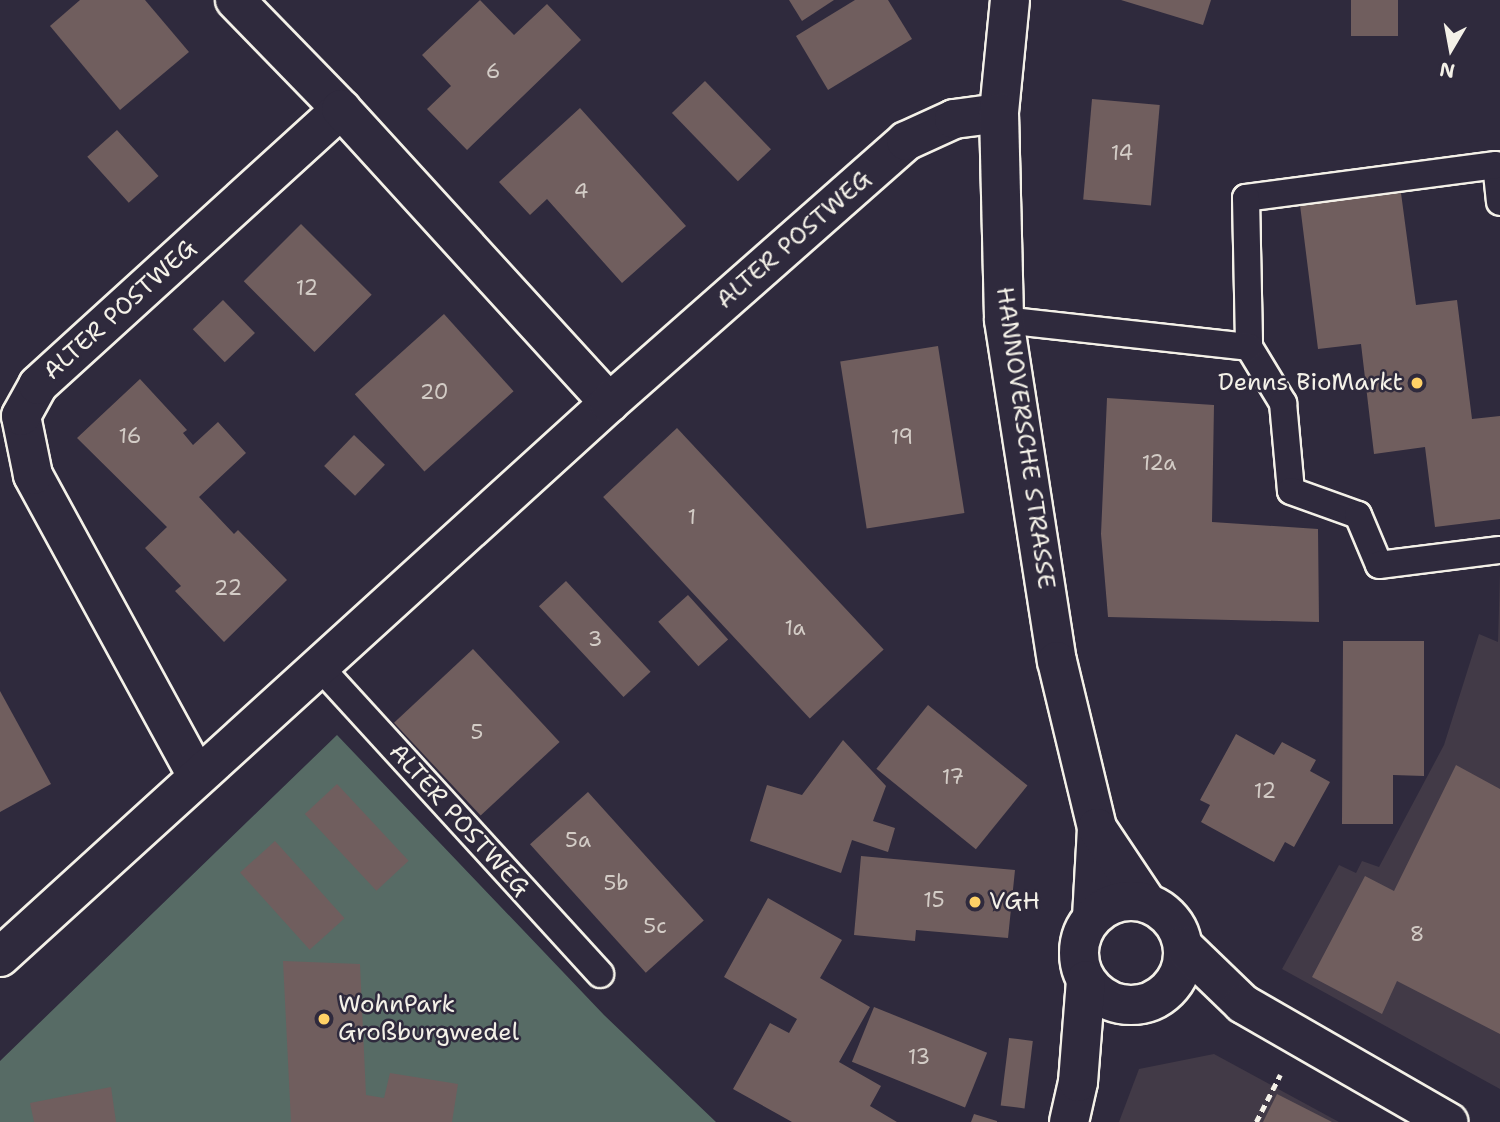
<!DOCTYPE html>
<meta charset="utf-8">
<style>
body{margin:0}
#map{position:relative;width:1500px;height:1122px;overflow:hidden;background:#2f2a3d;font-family:"Shantell Sans",sans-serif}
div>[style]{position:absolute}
.built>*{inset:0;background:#423a47}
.green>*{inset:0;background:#576b65}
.building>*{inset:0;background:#705e5e;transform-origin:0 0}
.path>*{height:4.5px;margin-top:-2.25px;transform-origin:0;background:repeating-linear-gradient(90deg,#f4f1e8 0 7px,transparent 0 12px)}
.roads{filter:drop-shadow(2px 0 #f4f1e8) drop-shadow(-2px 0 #f4f1e8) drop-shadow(0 2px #f4f1e8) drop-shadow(0 -2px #f4f1e8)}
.service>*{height:26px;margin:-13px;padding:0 13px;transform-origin:13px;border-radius:13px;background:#2f2a3d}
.minor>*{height:38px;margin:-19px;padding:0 19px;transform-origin:19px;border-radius:19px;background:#2f2a3d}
.secondary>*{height:38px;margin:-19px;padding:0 19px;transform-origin:19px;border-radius:19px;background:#2f2a3d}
.secondary>.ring{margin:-19px;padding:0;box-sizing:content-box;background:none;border:38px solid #2f2a3d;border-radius:50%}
.dots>*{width:19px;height:19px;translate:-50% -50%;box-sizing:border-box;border:4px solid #2f2a3d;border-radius:50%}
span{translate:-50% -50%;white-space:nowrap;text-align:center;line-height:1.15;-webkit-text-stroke:5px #2f2a3d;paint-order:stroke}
.number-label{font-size:21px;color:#d3ccc6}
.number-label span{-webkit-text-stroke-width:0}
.street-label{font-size:24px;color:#f4f1e8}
.poi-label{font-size:24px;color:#f4f1e8}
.right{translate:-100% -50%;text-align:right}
.left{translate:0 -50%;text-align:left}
.north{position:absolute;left:1416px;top:14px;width:70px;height:70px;-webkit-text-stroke:5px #2f2a3d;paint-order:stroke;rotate:190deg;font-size:19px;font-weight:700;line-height:28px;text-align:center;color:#f4f1e8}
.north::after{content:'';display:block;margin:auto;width:24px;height:32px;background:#f4f1e8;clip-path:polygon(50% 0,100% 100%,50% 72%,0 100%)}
</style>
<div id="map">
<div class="built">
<div style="clip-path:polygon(1500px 573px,1500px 1089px,1282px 969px,1339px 865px,1356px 873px,1362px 861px,1379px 867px,1444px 745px,1479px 634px,1498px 642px)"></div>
<div style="clip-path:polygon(1214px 1054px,1339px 1122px,1119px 1122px,1139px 1069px)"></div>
</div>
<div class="green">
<div style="clip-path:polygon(337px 735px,604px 1015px,716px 1122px,0 1122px,0 1061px)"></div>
</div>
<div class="building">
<div style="clip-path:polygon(80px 0,145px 0,189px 52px,120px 110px,50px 26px)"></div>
<div style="clip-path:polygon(480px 0,514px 35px,547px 4px,581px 40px,467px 150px,427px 109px,451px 86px,422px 55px)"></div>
<div style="clip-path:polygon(789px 0,834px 0,802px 21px)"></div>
<div style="clip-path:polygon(855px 0,888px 0,912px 39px,828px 90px,796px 36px)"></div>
<div style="clip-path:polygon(1121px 0,1211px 0,1203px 25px)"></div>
<div style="left:1351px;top:0;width:47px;height:36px"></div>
<div style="left:705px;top:81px;width:95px;height:46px;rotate:46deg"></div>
<div style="left:1092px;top:99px;width:68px;height:101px;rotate:5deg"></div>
<div style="clip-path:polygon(580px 108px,686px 226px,622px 283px,547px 199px,530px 215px,499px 182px)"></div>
<div style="left:117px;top:130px;width:62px;height:40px;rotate:48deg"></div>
<div style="clip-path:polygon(1401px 193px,1416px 305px,1457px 300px,1472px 419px,1500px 416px,1500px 519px,1435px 527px,1425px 447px,1374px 454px,1361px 344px,1318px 349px,1300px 205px)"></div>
<div style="left:301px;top:224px;width:100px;height:81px;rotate:45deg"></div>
<div style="left:223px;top:300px;width:46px;height:42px;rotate:46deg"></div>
<div style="left:444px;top:314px;width:104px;height:120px;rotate:48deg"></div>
<div style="left:938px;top:346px;width:169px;height:99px;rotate:81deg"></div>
<div style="clip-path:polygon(140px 379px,187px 430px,183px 433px,193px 445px,218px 422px,246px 453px,199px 497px,234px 534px,238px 530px,287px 580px,224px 642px,175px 591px,181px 586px,145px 548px,167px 527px,77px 438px)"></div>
<div style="clip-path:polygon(1107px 398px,1214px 405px,1212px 522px,1318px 529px,1319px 622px,1108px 617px,1101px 534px)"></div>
<div style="left:677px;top:428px;width:303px;height:101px;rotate:47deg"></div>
<div style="left:354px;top:435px;width:43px;height:43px;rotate:44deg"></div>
<div style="left:566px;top:581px;width:124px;height:37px;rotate:47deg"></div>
<div style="left:688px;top:595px;width:60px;height:40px;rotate:48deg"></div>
<div style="clip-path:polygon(1343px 641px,1424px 641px,1424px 776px,1393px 775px,1393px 824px,1342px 824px)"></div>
<div style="left:473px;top:649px;width:127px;height:108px;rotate:47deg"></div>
<div style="clip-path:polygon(0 691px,51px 784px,0 812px)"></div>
<div style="left:928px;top:705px;width:128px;height:82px;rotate:39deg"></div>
<div style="clip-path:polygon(1236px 734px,1274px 755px,1282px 742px,1316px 760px,1310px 771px,1330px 782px,1294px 847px,1285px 842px,1274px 862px,1201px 822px,1210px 805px,1200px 800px)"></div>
<div style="clip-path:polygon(843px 740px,886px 786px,873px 821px,895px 828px,888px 852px,852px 840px,841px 873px,750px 841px,767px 785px,802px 795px)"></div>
<div style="clip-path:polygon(1456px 765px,1500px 789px,1500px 1034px,1397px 981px,1382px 1014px,1312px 977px,1365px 876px,1394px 891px)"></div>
<div style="left:337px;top:784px;width:105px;height:44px;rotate:47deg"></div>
<div style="left:588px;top:792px;width:173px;height:78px;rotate:48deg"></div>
<div style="left:275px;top:841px;width:104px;height:47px;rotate:48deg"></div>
<div style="clip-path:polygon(861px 856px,1015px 870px,1008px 938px,916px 930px,915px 941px,854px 935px)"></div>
<div style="clip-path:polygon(768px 898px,842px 940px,820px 978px,870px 1007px,839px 1062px,881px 1086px,870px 1106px,897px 1122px,792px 1122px,733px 1089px,770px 1023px,789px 1033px,797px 1019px,724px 977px)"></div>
<div style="clip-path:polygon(283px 961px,360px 964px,366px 1095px,384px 1098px,390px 1073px,458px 1084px,452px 1122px,291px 1122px)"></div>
<div style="left:874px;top:1007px;width:122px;height:59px;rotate:22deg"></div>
<div style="left:1009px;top:1038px;width:24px;height:68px;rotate:7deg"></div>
<div style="clip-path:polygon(111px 1087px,116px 1122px,34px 1122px,30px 1103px)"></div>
<div style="clip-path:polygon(1277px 1094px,1332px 1122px,1263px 1122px)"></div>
<div style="clip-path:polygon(974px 1114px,997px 1121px,997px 1122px,971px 1122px)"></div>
</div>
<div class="path">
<div style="left:1256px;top:1122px;width:53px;rotate:-62.9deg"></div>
</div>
<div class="roads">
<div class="service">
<div style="left:1500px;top:202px;width:37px;rotate:-96deg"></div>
<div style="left:1496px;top:165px;width:252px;rotate:172.5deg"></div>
<div style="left:1246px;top:198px;width:149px;rotate:88.8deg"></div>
<div style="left:1249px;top:347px;width:66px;rotate:58.7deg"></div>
<div style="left:1283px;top:403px;width:88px;rotate:84.8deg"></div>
<div style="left:1291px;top:491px;width:71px;rotate:19.7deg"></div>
<div style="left:1358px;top:515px;width:54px;rotate:67.2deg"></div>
<div style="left:1379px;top:565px;width:122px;rotate:-7.1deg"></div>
<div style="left:1004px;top:320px;width:246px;rotate:6.3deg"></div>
<div style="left:319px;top:666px;width:417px;rotate:47.6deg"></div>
</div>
<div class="minor">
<div style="left:235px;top:0;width:152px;rotate:45.8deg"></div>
<div style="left:197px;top:776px;width:343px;rotate:-118.6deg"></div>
<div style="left:33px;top:475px;width:60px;rotate:-101.5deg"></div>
<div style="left:21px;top:416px;width:35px;rotate:-61deg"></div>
<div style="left:38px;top:385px;width:410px;rotate:-42.3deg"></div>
<div style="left:341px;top:109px;width:398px;rotate:47.6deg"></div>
<div style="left:0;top:957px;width:823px;rotate:-42.29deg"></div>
<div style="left:609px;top:403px;width:396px;rotate:-41.4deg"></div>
<div style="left:906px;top:141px;width:53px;rotate:-24.6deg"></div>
<div style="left:954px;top:119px;width:45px;rotate:-7.6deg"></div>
</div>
<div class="secondary">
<div style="left:1010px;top:0;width:114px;rotate:95.6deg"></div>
<div style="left:999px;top:113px;width:207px;rotate:88.6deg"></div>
<div style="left:1004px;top:320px;width:345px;rotate:81.2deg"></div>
<div style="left:1057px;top:661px;width:172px;rotate:76.5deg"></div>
<div style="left:1097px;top:828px;width:90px;rotate:93.2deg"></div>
<div style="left:1097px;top:828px;width:90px;rotate:56.3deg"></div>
<div class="ring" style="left:1079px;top:901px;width:66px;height:66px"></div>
<div style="left:1183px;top:946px;width:83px;rotate:44deg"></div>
<div style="left:1243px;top:1004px;width:237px;rotate:29.9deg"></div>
<div style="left:1069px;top:1122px;width:41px;rotate:-77.3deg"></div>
<div style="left:1078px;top:1082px;width:102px;rotate:-85.5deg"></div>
</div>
</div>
<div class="dots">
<div style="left:1417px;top:383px;background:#ffd166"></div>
<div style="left:975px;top:902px;background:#ffd166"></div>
<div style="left:324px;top:1019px;background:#ffd166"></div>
</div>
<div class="number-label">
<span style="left:493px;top:71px">6</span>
<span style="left:1122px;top:153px">14</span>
<span style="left:581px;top:191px">4</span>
<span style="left:307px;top:288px">12</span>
<span style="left:434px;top:392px">20</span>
<span style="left:130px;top:436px">16</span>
<span style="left:902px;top:437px">19</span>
<span style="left:1159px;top:463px">12a</span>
<span style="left:692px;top:517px">1</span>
<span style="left:228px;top:588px">22</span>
<span style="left:795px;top:628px">1a</span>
<span style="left:595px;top:639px">3</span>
<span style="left:477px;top:732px">5</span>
<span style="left:953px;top:777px">17</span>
<span style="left:1265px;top:791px">12</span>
<span style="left:578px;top:840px">5a</span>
<span style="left:616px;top:883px">5b</span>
<span style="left:934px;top:900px">15</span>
<span style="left:655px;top:926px">5c</span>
<span style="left:1417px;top:934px">8</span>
<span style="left:919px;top:1057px">13</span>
</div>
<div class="street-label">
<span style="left:794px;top:240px;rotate:-41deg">ALTER POSTWEG</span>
<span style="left:120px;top:310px;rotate:-42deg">ALTER POSTWEG</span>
<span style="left:1025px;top:438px;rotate:82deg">HANNOVERSCHE STRASSE</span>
<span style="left:459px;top:820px;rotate:48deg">ALTER POSTWEG</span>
</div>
<div class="poi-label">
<span class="right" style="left:1403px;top:383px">Denns BioMarkt</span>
<span class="left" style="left:989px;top:902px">VGH</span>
<span class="left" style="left:338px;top:1019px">WohnPark<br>Großburgwedel</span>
</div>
<div class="north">N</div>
</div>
